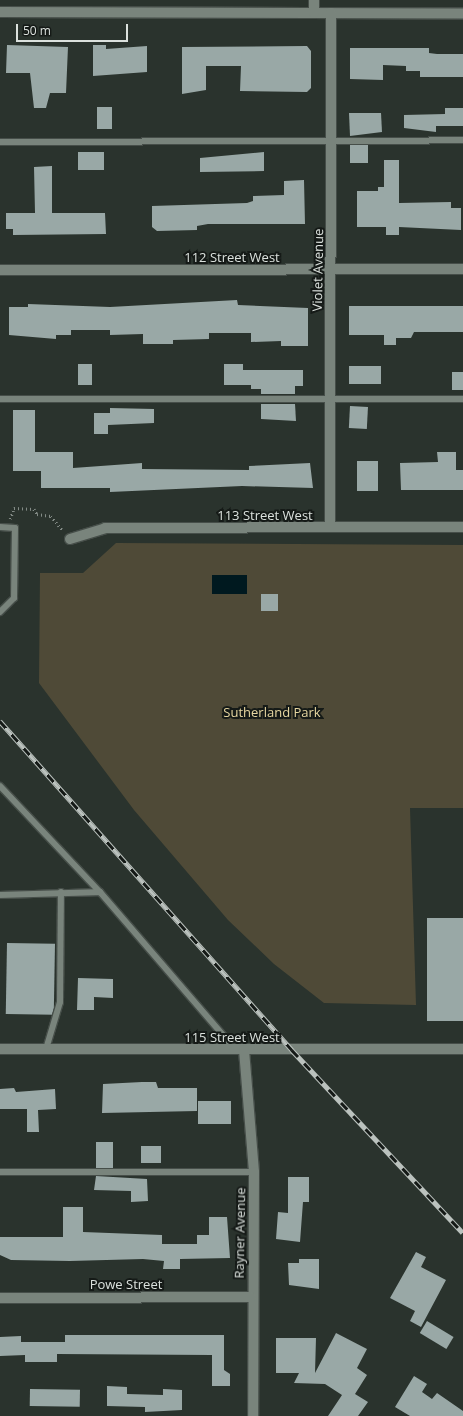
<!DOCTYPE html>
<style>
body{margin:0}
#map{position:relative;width:463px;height:1416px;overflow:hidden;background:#2a332d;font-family:"Open Sans",sans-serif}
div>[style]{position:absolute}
.green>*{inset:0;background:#4f4a37}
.water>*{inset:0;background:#00191f;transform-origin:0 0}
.building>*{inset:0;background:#99a8a6;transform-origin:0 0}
.path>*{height:2.5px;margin-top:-1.25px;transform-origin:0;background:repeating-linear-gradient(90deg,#838b86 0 1px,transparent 0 4px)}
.roads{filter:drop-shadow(1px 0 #464e49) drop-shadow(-1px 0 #464e49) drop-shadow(0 1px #464e49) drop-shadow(0 -1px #464e49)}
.lane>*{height:6px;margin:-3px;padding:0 3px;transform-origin:3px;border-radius:3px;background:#79847c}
.street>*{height:10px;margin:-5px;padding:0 5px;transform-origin:5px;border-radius:5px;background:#79847c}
.rail>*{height:4.5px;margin-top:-2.25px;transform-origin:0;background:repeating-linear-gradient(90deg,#151a17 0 9px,#bbc2be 0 18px);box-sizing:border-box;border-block:1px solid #bbc2be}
span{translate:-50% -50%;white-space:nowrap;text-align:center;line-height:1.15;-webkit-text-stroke:4px #151a17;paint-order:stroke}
.street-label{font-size:13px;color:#dbe1dd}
.park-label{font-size:13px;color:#e7d7a1}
.scale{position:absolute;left:16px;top:24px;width:112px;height:18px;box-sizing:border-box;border:2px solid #dbe1dd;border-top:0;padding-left:5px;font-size:12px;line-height:14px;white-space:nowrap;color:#dbe1dd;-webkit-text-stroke:3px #151a17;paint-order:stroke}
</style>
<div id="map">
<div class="green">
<div style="clip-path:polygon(116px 543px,463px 545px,463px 808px,410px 808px,416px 1005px,324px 1003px,274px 964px,228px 920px,134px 810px,39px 683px,40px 573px,83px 573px)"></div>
</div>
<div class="water">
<div style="left:212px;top:575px;width:35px;height:19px"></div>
</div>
<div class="building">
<div style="clip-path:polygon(7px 45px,68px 47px,66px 93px,50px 93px,46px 108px,34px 108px,30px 73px,6px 73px)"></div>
<div style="clip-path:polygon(93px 45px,106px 45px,106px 49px,147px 46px,147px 72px,93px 76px)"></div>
<div style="clip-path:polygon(307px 46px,311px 51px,311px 88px,307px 92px,240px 91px,241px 66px,206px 66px,206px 90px,182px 94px,182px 47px)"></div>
<div style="clip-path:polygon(350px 48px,429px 48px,429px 53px,437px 54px,463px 54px,463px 77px,420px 77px,420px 71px,406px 71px,406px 66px,383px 65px,383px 80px,350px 79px)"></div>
<div style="left:97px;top:107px;width:15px;height:22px"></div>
<div style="clip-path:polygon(445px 108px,463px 108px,463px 126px,436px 126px,436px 132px,404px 128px,404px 115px,445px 114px)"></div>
<div style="clip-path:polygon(349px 113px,381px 113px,382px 132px,350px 136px)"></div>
<div style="left:350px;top:145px;width:18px;height:18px"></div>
<div style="left:78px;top:152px;width:26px;height:18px"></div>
<div style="clip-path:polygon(264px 152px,264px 171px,200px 172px,200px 158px)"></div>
<div style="clip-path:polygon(384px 160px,399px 160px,399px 203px,451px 202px,451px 208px,461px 208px,461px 230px,399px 227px,399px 235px,386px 235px,386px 227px,357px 227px,357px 191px,378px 191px,378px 187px,384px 187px)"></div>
<div style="clip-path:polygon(52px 166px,52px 213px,105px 213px,106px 234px,13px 235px,13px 229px,6px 229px,6px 213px,35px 213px,34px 167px)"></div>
<div style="clip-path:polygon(304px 180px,305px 224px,208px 224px,197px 226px,197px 230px,157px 231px,152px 227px,152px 206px,247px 203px,253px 201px,253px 196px,284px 195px,284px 181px)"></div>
<div style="clip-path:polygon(237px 300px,238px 305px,308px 308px,308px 346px,281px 346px,281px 341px,251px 342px,251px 333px,209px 333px,209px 339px,173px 340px,173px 344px,143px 344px,143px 334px,110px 335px,110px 330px,71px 330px,71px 335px,56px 335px,56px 339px,9px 335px,9px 307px,28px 307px,28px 304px,110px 307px)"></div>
<div style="clip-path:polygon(349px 306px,463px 306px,463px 332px,414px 332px,411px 338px,396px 338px,396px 345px,384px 345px,384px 335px,349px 335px)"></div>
<div style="left:78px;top:364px;width:14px;height:21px"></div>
<div style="clip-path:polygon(224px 364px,243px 364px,243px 370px,303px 370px,303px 386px,295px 386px,295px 394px,261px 394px,261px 389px,251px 389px,251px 385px,224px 385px)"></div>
<div style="left:381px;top:366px;width:18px;height:32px;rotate:90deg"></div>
<div style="left:452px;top:372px;width:11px;height:18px"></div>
<div style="clip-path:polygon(261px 404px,295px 404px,296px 421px,261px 419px)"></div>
<div style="left:350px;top:406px;width:18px;height:22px;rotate:3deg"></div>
<div style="clip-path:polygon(110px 408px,154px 409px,154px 423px,108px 425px,108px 434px,94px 434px,94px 413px,110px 413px)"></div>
<div style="clip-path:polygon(13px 410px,35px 410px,35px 452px,73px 452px,73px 468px,142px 463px,142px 469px,249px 470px,249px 466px,310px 463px,313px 488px,242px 486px,110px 492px,110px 488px,41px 488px,41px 471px,13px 471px)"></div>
<div style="clip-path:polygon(437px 452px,456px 452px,456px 470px,463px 470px,463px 490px,401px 490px,400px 463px,438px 462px)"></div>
<div style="left:357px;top:461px;width:21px;height:30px"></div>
<div style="left:261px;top:594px;width:17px;height:17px"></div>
<div style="left:463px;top:918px;width:103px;height:36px;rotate:90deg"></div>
<div style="left:7px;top:943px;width:48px;height:71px;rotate:1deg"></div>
<div style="clip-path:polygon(78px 978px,113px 979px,113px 998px,94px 997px,94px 1010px,77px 1010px)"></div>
<div style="clip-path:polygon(142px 1082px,156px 1082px,158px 1088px,197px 1088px,197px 1111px,102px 1113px,103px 1084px)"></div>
<div style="clip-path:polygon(14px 1088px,16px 1092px,55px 1089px,56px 1109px,38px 1110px,39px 1132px,27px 1132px,27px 1109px,0 1109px,0 1089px)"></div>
<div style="left:198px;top:1101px;width:33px;height:23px"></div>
<div style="left:96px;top:1142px;width:17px;height:26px"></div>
<div style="left:141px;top:1146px;width:20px;height:17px"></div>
<div style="clip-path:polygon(96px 1176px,147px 1179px,148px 1201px,131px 1202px,131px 1191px,94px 1190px)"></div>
<div style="clip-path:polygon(288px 1177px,309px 1177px,309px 1202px,303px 1202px,300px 1242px,276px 1239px,278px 1212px,288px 1213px)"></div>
<div style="clip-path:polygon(63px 1207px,83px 1207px,83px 1232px,162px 1235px,162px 1244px,197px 1244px,197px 1235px,209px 1235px,209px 1217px,227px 1217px,230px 1258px,180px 1259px,180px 1269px,163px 1269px,164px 1261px,143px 1259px,70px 1261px,11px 1260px,0 1255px,0 1237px,63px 1237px)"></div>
<div style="clip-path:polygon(416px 1252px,426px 1257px,421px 1267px,446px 1280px,421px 1327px,410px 1321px,415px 1311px,390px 1298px)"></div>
<div style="clip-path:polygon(299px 1259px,319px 1259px,319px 1289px,289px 1285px,288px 1263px,299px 1263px)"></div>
<div style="left:427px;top:1321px;width:31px;height:14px;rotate:31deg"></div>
<div style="clip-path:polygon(336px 1333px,367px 1349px,357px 1368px,367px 1375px,355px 1394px,368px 1402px,358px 1416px,328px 1416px,342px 1395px,325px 1384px,294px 1383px,299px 1373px,276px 1373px,276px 1338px,316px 1338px,315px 1373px)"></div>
<div style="clip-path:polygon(65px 1335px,224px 1335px,224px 1370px,230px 1374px,230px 1386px,212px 1386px,212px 1355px,57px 1354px,57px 1362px,25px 1362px,25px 1355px,0 1356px,0 1337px,21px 1336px,21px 1342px,65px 1342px)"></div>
<div style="clip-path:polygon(414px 1376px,427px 1384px,422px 1392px,432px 1399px,437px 1393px,463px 1411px,463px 1416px,410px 1416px,395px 1407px)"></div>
<div style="clip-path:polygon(107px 1386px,127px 1387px,127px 1394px,163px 1395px,163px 1389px,182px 1390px,182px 1410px,145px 1412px,145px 1407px,107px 1406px)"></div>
<div style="left:30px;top:1389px;width:50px;height:17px;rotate:1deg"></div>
</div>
<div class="path">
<div style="left:10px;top:519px;width:12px;rotate:-70deg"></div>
<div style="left:14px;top:508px;width:20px;rotate:3deg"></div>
<div style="left:34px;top:509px;width:6px;rotate:59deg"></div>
<div style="left:37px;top:514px;width:14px;rotate:8deg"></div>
<div style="left:51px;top:516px;width:19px;rotate:51deg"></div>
</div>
<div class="roads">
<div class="lane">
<div style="left:0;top:142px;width:463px;rotate:-0.2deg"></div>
<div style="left:0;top:399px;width:463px"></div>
<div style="left:0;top:527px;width:15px;rotate:4deg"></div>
<div style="left:15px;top:528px;width:70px;rotate:90.8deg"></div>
<div style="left:14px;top:598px;width:20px;rotate:135deg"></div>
<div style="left:0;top:786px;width:146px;rotate:46.7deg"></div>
<div style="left:100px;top:892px;width:207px;rotate:49.3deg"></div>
<div style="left:0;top:895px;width:100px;rotate:-1.7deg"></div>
<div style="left:46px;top:1049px;width:49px;rotate:-73.4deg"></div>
<div style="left:60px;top:1002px;width:110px;rotate:-89.5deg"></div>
<div style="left:0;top:1172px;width:254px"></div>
</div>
<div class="street">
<div style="left:0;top:12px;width:463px;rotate:0.2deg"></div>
<div style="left:314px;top:13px;width:13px;rotate:-90deg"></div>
<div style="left:0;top:270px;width:463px;rotate:-0.1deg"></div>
<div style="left:330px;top:527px;width:514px;rotate:-89.89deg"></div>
<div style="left:70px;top:539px;width:37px;rotate:-17deg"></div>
<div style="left:105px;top:528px;width:358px;rotate:-0.2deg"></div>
<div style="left:0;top:1049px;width:463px"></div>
<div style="left:244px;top:1050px;width:122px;rotate:85.3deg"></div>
<div style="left:254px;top:1172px;width:244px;rotate:90.2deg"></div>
<div style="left:0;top:1298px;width:251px;rotate:-0.2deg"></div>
</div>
</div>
<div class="rail">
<div style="left:0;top:721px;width:440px;rotate:48.4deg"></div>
<div style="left:292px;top:1050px;width:250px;rotate:46.9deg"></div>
</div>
<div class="street-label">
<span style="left:232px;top:257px">112 Street West</span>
<span style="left:318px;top:270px;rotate:-89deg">Violet Avenue</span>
<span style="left:265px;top:515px">113 Street West</span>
<span style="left:232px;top:1037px">115 Street West</span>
<span style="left:240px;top:1233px;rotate:-89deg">Rayner Avenue</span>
<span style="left:126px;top:1284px">Powe Street</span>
</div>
<div class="park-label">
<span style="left:272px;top:712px">Sutherland Park</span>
</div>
<div class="scale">50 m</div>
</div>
